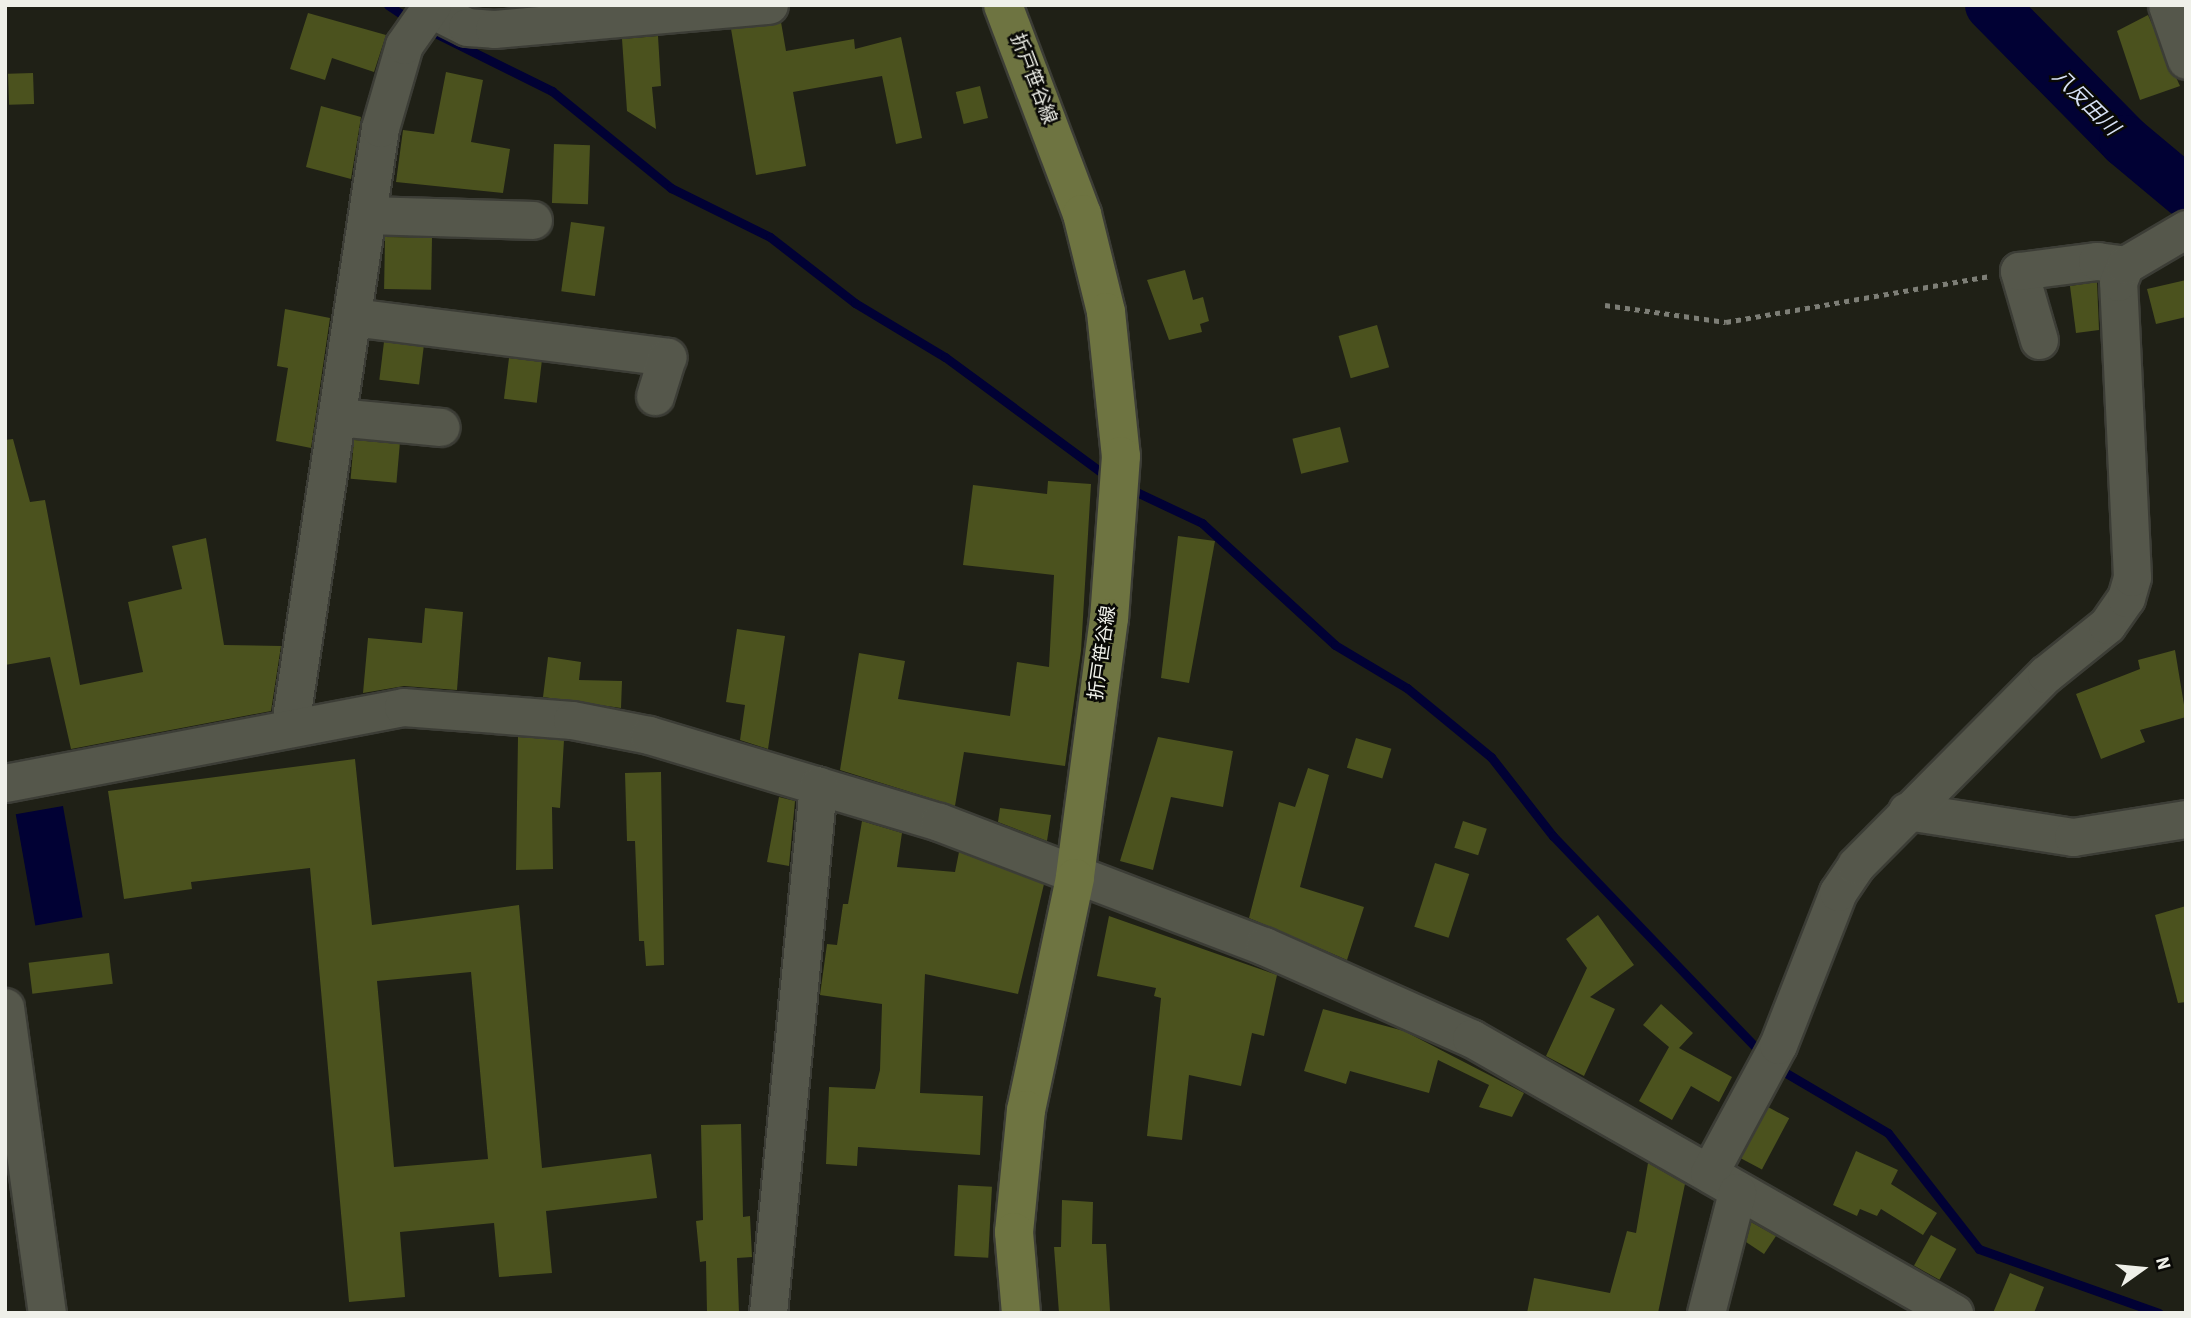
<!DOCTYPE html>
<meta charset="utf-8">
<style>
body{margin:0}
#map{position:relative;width:2191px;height:1318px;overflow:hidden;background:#1f2016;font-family:"Source Sans 3","Noto Sans JP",sans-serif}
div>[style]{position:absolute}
.water>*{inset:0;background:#010134;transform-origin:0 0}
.stream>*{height:9px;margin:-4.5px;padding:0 4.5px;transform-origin:4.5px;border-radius:4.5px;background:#010134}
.river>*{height:52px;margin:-26px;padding:0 26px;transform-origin:26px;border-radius:26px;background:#010134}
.building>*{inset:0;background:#4b521e;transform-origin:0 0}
.path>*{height:4.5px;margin-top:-2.25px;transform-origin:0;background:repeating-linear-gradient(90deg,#7d7e76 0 5px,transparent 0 10px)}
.roads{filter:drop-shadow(2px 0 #3c3d36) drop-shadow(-2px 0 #3c3d36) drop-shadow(0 2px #3c3d36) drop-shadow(0 -2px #3c3d36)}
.minor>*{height:37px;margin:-18.5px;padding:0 18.5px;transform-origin:18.5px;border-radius:18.5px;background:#55574b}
.major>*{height:38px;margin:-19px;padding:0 19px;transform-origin:19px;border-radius:19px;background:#6e7441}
span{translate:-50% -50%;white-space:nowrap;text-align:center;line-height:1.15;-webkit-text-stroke:5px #090906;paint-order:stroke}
.street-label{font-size:19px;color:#eff0e9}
.water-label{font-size:21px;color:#d5dff4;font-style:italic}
.frame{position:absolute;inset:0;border:7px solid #eff0e9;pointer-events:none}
.north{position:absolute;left:2107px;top:1234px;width:70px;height:70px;-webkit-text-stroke:5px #090906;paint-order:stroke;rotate:75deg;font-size:19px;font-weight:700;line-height:28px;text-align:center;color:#eff0e9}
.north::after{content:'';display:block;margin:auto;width:24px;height:32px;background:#eff0e9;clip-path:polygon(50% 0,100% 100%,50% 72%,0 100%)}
</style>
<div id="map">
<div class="water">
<div style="left:63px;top:806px;width:113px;height:48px;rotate:80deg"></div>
</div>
<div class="stream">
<div style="left:388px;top:5px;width:27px;rotate:34deg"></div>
<div style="left:425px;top:28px;width:142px;rotate:26.4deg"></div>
<div style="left:552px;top:91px;width:154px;rotate:39.2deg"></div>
<div style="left:671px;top:188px;width:110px;rotate:26.3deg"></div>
<div style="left:770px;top:237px;width:108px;rotate:37.8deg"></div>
<div style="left:855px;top:303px;width:105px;rotate:31deg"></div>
<div style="left:945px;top:357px;width:204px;rotate:36.4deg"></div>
<div style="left:1128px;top:488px;width:82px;rotate:25.3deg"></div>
<div style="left:1202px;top:523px;width:180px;rotate:42.5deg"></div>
<div style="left:1335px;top:645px;width:84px;rotate:30.8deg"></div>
<div style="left:1407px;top:688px;width:109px;rotate:39.4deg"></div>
<div style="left:1491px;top:757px;width:100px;rotate:51.9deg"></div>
<div style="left:1553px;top:836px;width:302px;rotate:46.2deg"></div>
<div style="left:1774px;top:1066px;width:132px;rotate:30.4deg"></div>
<div style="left:1888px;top:1133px;width:147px;rotate:51.9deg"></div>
<div style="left:1979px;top:1249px;width:191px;rotate:19.6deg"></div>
</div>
<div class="river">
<div style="left:1991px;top:5px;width:191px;rotate:45.4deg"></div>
<div style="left:2125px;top:141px;width:80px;rotate:39.9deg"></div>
</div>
<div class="building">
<div style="clip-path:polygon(308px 13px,386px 35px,374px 72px,332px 58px,325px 80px,290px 69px)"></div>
<div style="clip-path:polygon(2148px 15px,2180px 86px,2140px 100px,2117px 31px)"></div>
<div style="clip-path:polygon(781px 22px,786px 51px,854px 39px,855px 49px,901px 37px,922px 138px,896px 144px,882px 76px,793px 92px,806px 166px,756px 175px,731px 29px)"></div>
<div style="clip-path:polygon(658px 36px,661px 86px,652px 87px,656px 129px,627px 111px,622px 39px)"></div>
<div style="clip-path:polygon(446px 72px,483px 80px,471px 142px,510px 149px,503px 193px,396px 182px,403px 130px,434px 134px)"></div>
<div style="left:33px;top:73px;width:31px;height:25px;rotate:88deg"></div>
<div style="left:980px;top:86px;width:33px;height:25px;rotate:76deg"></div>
<div style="clip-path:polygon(321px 106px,361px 117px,351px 179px,306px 167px)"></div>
<div style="left:554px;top:144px;width:36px;height:59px;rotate:2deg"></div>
<div style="left:571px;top:222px;width:34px;height:70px;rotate:8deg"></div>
<div style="left:385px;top:237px;width:47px;height:52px;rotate:1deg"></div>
<div style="clip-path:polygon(1185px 270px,1193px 300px,1203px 297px,1209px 321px,1200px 324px,1202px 332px,1169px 340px,1147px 280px)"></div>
<div style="clip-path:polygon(2186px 280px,2186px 317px,2156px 324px,2147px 289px)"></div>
<div style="clip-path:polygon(2097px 282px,2099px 330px,2076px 333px,2070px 286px)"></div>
<div style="clip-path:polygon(285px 309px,330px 318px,311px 448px,276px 441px,288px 368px,277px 366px)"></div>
<div style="left:1377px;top:325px;width:44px;height:40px;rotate:74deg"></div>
<div style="left:384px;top:342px;width:40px;height:38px;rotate:7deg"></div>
<div style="left:509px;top:358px;width:33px;height:41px;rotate:7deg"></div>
<div style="left:1340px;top:427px;width:36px;height:49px;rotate:76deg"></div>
<div style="clip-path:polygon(13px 439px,30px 502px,45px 500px,80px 685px,143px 672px,128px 602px,182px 589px,172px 546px,206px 538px,224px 645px,281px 646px,271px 711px,71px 749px,50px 657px,5px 665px,5px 440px)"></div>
<div style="left:354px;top:440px;width:46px;height:39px;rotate:5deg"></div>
<div style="clip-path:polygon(1048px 481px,1091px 484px,1081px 651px,1065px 766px,964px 752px,955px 806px,840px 770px,859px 653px,905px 661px,898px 699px,1010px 716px,1017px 662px,1049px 667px,1054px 575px,963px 565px,973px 485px,1047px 494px)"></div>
<div style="clip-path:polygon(1178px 536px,1215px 541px,1189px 683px,1161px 678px)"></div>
<div style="clip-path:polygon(425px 608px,463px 612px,457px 690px,404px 686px,363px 693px,368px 638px,422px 643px)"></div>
<div style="clip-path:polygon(737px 629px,785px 636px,768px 749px,740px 740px,745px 705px,726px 702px)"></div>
<div style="clip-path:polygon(2175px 650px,2186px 717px,2140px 730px,2145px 742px,2101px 759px,2076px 694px,2140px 669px,2138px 660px)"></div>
<div style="clip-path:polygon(548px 657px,581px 662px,579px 680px,622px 681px,621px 708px,543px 697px)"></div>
<div style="clip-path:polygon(518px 737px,564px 740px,560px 808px,552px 807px,553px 869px,516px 870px)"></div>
<div style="clip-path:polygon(1158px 737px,1233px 751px,1223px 807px,1171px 797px,1153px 870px,1120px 861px)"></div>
<div style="left:1356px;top:738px;width:37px;height:31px;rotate:17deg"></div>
<div style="clip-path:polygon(evenodd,355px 759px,372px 925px,519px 905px,542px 1168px,651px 1154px,657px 1198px,546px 1211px,552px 1273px,499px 1277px,494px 1223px,400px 1232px,405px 1297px,349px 1302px,310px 868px,191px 882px,192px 889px,124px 899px,108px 791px,355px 759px,471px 972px,488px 1159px,394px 1167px,377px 981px,471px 972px)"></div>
<div style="clip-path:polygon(1308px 768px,1329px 775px,1300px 887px,1364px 907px,1347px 960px,1249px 918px,1279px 802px,1295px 807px)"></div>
<div style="clip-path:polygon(661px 772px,664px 965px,646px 966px,644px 941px,639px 941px,635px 841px,627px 841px,625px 773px)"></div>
<div style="clip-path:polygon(779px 797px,795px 801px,789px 866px,767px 862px)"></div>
<div style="clip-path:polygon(1000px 808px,1051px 815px,1047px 841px,998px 822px)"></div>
<div style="clip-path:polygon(862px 821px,902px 833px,897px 867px,955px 872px,959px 852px,1044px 884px,1018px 994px,925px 974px,920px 1093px,983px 1096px,980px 1155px,858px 1147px,857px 1166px,826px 1164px,829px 1087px,875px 1089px,880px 1070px,882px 1004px,820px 995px,827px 944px,837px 945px,843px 904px,848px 904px)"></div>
<div style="left:1463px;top:821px;width:25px;height:28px;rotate:18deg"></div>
<div style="left:1435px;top:863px;width:36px;height:67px;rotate:18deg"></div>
<div style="clip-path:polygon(2186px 906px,2186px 1002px,2178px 1003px,2155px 915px)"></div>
<div style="clip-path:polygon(1598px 915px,1634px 965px,1590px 997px,1615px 1009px,1584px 1076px,1546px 1056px,1587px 968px,1566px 939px)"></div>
<div style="clip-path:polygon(1109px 916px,1277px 975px,1264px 1036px,1252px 1033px,1241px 1086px,1189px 1075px,1182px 1140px,1147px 1136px,1161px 998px,1154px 996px,1156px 988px,1097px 976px)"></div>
<div style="left:109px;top:953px;width:31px;height:81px;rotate:83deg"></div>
<div style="clip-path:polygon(1661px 1004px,1693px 1033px,1679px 1048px,1732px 1077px,1719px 1102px,1691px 1086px,1672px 1120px,1639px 1101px,1669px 1047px,1643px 1025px)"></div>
<div style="clip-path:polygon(1323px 1009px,1404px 1031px,1524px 1093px,1512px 1117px,1479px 1107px,1489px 1085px,1438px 1060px,1429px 1093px,1350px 1071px,1346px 1084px,1304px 1071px)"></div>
<div style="left:1768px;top:1107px;width:24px;height:58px;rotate:28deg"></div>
<div style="clip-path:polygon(741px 1124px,743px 1217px,750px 1216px,752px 1257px,737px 1258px,739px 1313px,707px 1313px,706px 1261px,700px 1262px,696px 1221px,703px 1220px,701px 1125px)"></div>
<div style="clip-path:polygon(1856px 1151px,1898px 1170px,1891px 1184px,1937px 1213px,1923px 1235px,1881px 1209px,1877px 1216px,1860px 1209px,1857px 1216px,1833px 1205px)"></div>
<div style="clip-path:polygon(1648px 1163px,1685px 1184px,1658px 1313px,1527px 1313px,1534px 1278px,1610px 1293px,1627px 1231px,1636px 1233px)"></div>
<div style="left:958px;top:1185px;width:34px;height:71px;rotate:3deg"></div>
<div style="clip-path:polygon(1062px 1200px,1093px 1202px,1092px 1244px,1106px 1244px,1110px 1311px,1059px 1313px,1054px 1247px,1061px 1247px)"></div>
<div style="clip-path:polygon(1751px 1222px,1776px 1236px,1764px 1254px,1746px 1242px)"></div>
<div style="left:1931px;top:1235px;width:29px;height:35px;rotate:29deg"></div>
<div style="clip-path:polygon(2010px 1273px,2044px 1287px,2034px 1313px,1993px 1313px)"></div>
</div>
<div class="path">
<div style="left:1605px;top:305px;width:122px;rotate:8deg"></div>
<div style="left:1726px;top:322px;width:268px;rotate:-9.9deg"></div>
</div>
<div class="roads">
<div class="minor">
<div style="left:2167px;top:5px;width:58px;rotate:70.9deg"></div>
<div style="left:431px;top:9px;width:40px;rotate:26.6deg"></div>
<div style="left:467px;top:27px;width:27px;rotate:4deg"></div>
<div style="left:494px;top:29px;width:276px;rotate:-5deg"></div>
<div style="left:368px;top:215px;width:165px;rotate:1.7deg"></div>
<div style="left:352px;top:317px;width:318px;rotate:7.2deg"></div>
<div style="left:667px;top:357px;width:41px;rotate:107.1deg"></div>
<div style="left:2039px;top:340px;width:72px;rotate:-106.2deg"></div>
<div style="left:2019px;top:271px;width:79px;rotate:-7.3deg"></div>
<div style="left:2097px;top:261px;width:28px;rotate:8deg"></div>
<div style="left:337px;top:417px;width:104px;rotate:5.5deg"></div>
<div style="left:290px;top:725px;width:604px;rotate:-81.43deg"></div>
<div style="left:380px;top:128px;width:86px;rotate:-73.9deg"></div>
<div style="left:404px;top:45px;width:49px;rotate:-55deg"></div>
<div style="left:5px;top:783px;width:405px;rotate:-10.8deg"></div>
<div style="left:403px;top:707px;width:169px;rotate:4.4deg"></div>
<div style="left:572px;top:720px;width:78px;rotate:11deg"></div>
<div style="left:649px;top:735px;width:303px;rotate:16.7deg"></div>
<div style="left:939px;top:822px;width:348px;rotate:20.9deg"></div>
<div style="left:1264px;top:946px;width:227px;rotate:24deg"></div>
<div style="left:1471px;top:1038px;width:556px;rotate:29.66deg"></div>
<div style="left:1907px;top:811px;width:168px;rotate:8.9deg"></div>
<div style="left:2073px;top:837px;width:114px;rotate:-9.1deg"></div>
<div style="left:5px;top:1007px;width:309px;rotate:82.2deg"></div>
<div style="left:1709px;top:1173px;width:145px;rotate:-61.7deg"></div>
<div style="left:1778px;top:1045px;width:164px;rotate:-68.6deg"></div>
<div style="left:1838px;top:892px;width:32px;rotate:-56deg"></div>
<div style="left:1856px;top:865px;width:269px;rotate:-45.2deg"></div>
<div style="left:2046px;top:674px;width:78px;rotate:-38.8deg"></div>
<div style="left:2107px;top:625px;width:33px;rotate:-55deg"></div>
<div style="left:2126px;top:598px;width:22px;rotate:-74deg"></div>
<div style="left:2132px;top:577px;width:295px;rotate:-92.7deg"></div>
<div style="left:2118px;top:282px;width:18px;rotate:-68deg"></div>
<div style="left:2125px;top:265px;width:71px;rotate:-30.5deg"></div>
<div style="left:768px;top:1313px;width:530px;rotate:-84.59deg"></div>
<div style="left:1706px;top:1313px;width:125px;rotate:-75.6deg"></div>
</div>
<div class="major">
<div style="left:1003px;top:5px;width:223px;rotate:69.3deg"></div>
<div style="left:1082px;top:214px;width:101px;rotate:76.2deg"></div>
<div style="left:1106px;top:312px;width:145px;rotate:84.1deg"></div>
<div style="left:1121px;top:456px;width:162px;rotate:94.2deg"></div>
<div style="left:1109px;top:618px;width:262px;rotate:97.5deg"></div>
<div style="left:1075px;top:878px;width:237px;rotate:101.9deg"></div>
<div style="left:1026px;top:1110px;width:123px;rotate:95.6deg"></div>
<div style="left:1014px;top:1232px;width:81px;rotate:85.1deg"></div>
</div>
</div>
<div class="street-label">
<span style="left:1033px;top:79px;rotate:69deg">折戸笹谷線</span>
<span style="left:1103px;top:653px;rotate:-82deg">折戸笹谷線</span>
</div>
<div class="water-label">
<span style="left:2086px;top:102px;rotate:45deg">八反田川</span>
</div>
<div class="frame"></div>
<div class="north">N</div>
</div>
